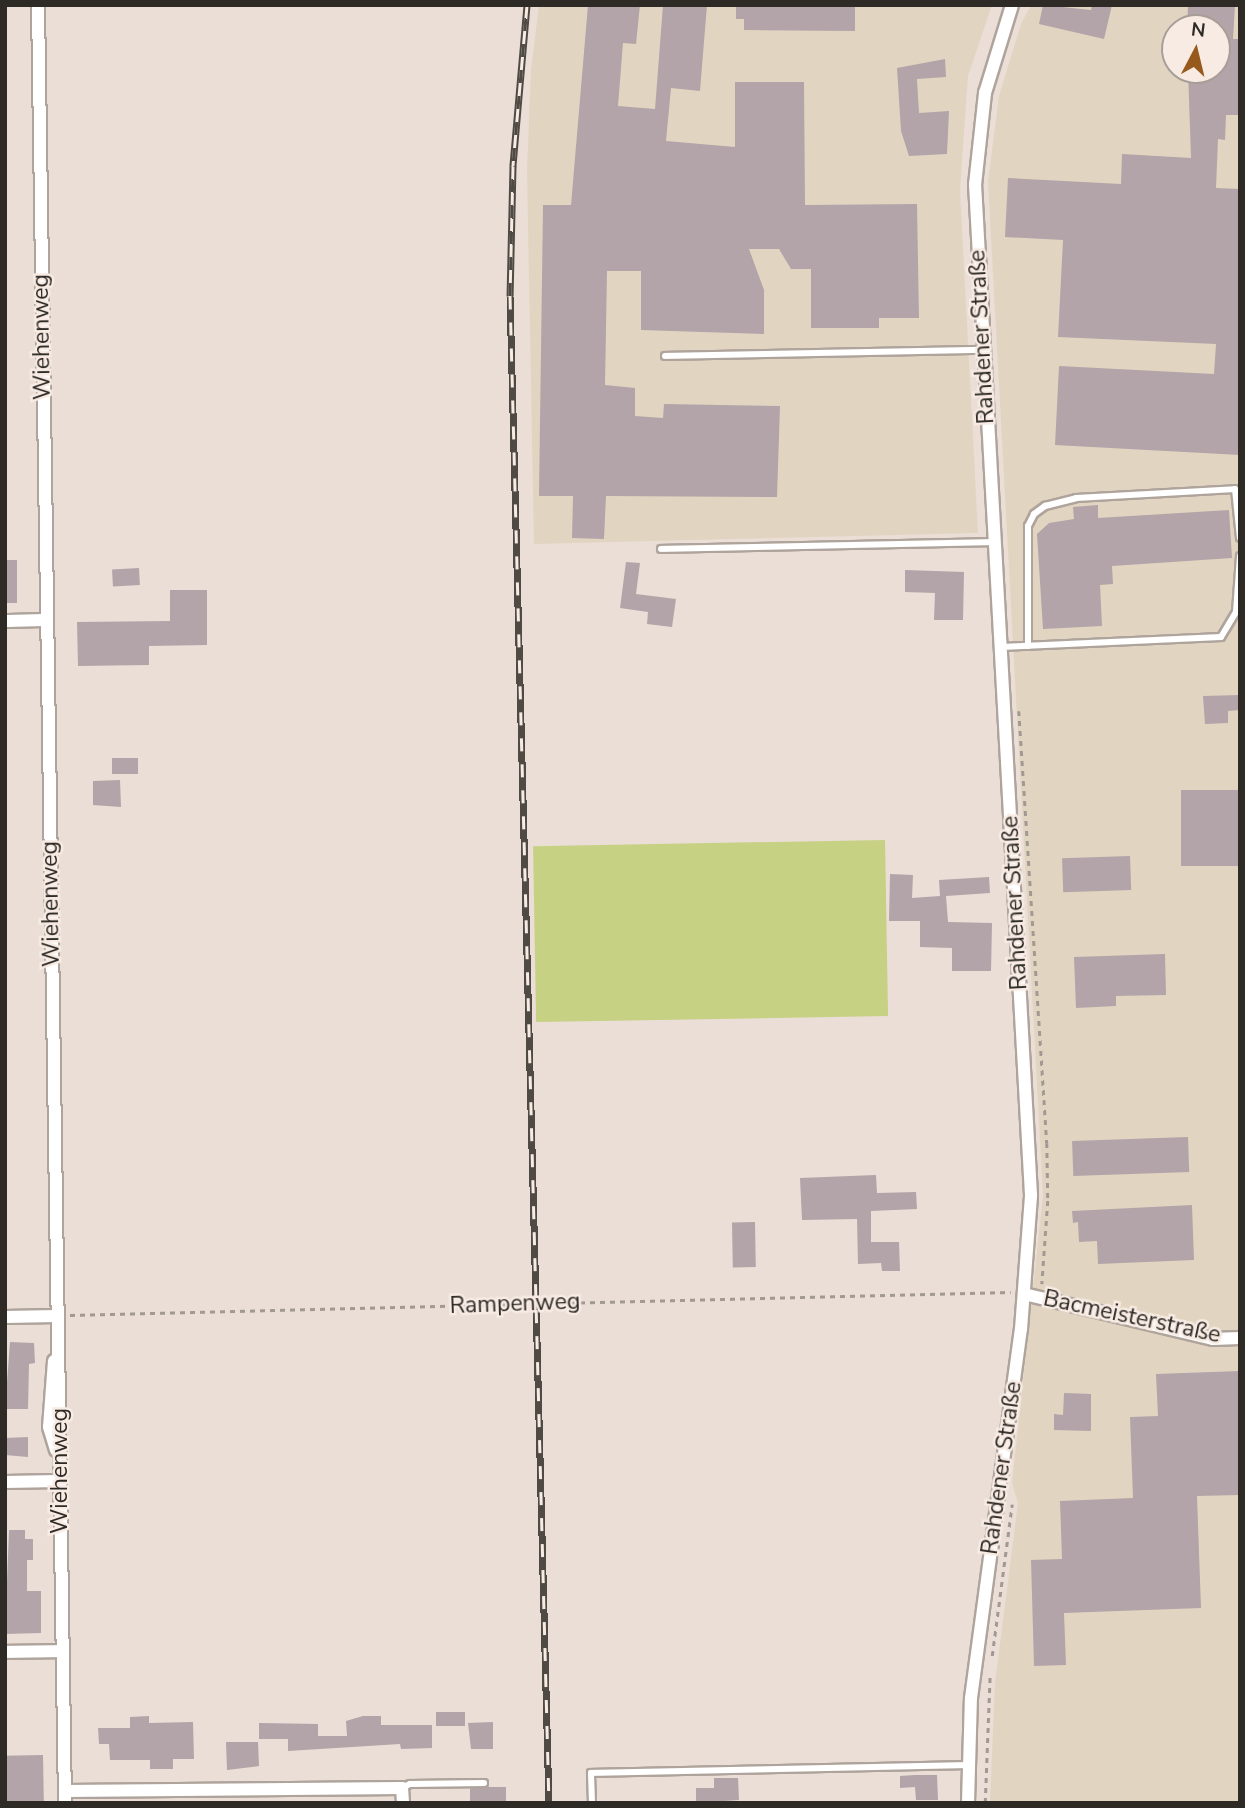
<!DOCTYPE html>
<meta charset="utf-8">
<style>
body{margin:0}
#map{position:relative;width:1245px;height:1808px;overflow:hidden;background:#eaded6;font-family:"Nunito Sans",sans-serif}
div>[style]{position:absolute}
.industrial>*{inset:0;background:#e1d5c1}
.green>*{inset:0;background:#c7d183;transform-origin:0 0}
.building>*{inset:0;background:#b2a4a8;transform-origin:0 0}
.path>*{height:2.5px;margin-top:-1.25px;transform-origin:0;background:repeating-linear-gradient(90deg,#a29993 0 5px,transparent 0 10px)}
.roads{filter:drop-shadow(2px 0 #afa49c) drop-shadow(-2px 0 #afa49c) drop-shadow(0 2px #afa49c) drop-shadow(0 -2px #afa49c)}
.lane>*{height:6px;margin:-3px;padding:0 3px;transform-origin:3px;border-radius:3px;background:#fff}
.street>*{height:12px;margin:-6px;padding:0 6px;transform-origin:6px;border-radius:6px;background:#fff}
.rail>*{height:7px;margin-top:-3.5px;transform-origin:0;background:repeating-linear-gradient(90deg,#f7ebe3 0 13px,#504a45 0 26px);box-sizing:border-box;border-block:2px solid #504a45}
span{translate:-50% -50%;white-space:nowrap;text-align:center;line-height:1.15;-webkit-text-stroke:5px #f7ebe3;paint-order:stroke}
.street-label{font-size:23px;color:#2e2a26}
.frame{position:absolute;inset:0;border:7px solid #2e2a26;pointer-events:none}
.north{position:absolute;left:1161px;top:14px;width:70px;height:70px;box-sizing:border-box;background:#f7ebe3;border:2px solid #a79e97;border-radius:50%;rotate:7deg;font-size:19px;font-weight:700;line-height:28px;text-align:center;color:#2e2a26}
.north::after{content:'';display:block;margin:auto;width:24px;height:32px;background:#965a1c;clip-path:polygon(50% 0,100% 100%,50% 72%,0 100%)}
</style>
<div id="map">
<div class="industrial">
<div style="clip-path:polygon(539px 5px,992px 5px,968px 76px,960px 190px,978px 533px,534px 544px,527px 171px,531px 70px)"></div>
<div style="clip-path:polygon(evenodd,1031px 5px,1240px 5px,1240px 1803px,990px 1803px,995px 1683px,1018px 1503px,1012px 1483px,1043px 1195px,988px 182px,999px 96px,1021px 24px,1031px 5px,1175px 28px,1217px 28px,1217px 70px,1175px 70px,1175px 28px)"></div>
</div>
<div class="green">
<div style="left:885px;top:840px;width:176px;height:352px;rotate:89deg"></div>
</div>
<div class="building">
<div style="clip-path:polygon(588px 5px,640px 5px,636px 44px,623px 43px,618px 106px,655px 109px,663px 5px,707px 5px,700px 91px,671px 88px,666px 141px,735px 147px,735px 82px,804px 82px,805px 205px,917px 204px,919px 318px,879px 318px,879px 328px,811px 328px,811px 269px,791px 269px,779px 249px,749px 249px,764px 290px,764px 334px,641px 330px,641px 271px,607px 271px,605px 385px,635px 388px,635px 416px,663px 418px,664px 404px,780px 406px,777px 497px,606px 496px,604px 539px,572px 538px,573px 496px,539px 496px,543px 205px,571px 205px)"></div>
<div style="clip-path:polygon(736px 5px,855px 5px,855px 31px,744px 30px,744px 19px,736px 19px)"></div>
<div style="clip-path:polygon(1043px 5px,1091px 10px,1092px 5px,1112px 5px,1104px 39px,1039px 24px)"></div>
<div style="clip-path:polygon(1188px 5px,1235px 5px,1233px 39px,1240px 39px,1240px 115px,1226px 115px,1225px 140px,1218px 139px,1216px 188px,1240px 189px,1240px 455px,1055px 445px,1059px 366px,1214px 374px,1216px 344px,1058px 337px,1063px 240px,1005px 237px,1008px 178px,1121px 184px,1122px 154px,1191px 158px,1188px 70px,1217px 70px,1217px 28px,1187px 28px)"></div>
<div style="clip-path:polygon(945px 59px,946px 77px,917px 79px,919px 113px,949px 111px,947px 154px,909px 156px,901px 131px,897px 68px)"></div>
<div style="clip-path:polygon(1098px 505px,1098px 518px,1229px 510px,1232px 558px,1112px 566px,1113px 584px,1100px 585px,1102px 626px,1043px 629px,1037px 534px,1049px 523px,1074px 519px,1073px 507px)"></div>
<div style="left:5px;top:560px;width:12px;height:43px"></div>
<div style="clip-path:polygon(626px 562px,640px 563px,636px 594px,676px 599px,672px 627px,647px 624px,648px 612px,620px 608px)"></div>
<div style="left:139px;top:568px;width:17px;height:27px;rotate:87deg"></div>
<div style="clip-path:polygon(905px 570px,964px 572px,963px 620px,934px 620px,935px 593px,905px 592px)"></div>
<div style="clip-path:polygon(170px 590px,207px 590px,207px 645px,149px 646px,149px 665px,78px 666px,77px 622px,170px 621px)"></div>
<div style="clip-path:polygon(1240px 695px,1240px 710px,1228px 711px,1228px 723px,1205px 724px,1203px 696px)"></div>
<div style="left:112px;top:758px;width:26px;height:16px"></div>
<div style="clip-path:polygon(120px 780px,121px 807px,93px 805px,93px 781px)"></div>
<div style="left:1240px;top:790px;width:76px;height:59px;rotate:90deg"></div>
<div style="left:1130px;top:856px;width:34px;height:68px;rotate:88deg"></div>
<div style="clip-path:polygon(890px 874px,913px 875px,912px 898px,940px 896px,939px 880px,989px 877px,990px 893px,946px 896px,948px 922px,992px 923px,991px 971px,952px 971px,952px 948px,920px 947px,920px 921px,889px 921px)"></div>
<div style="clip-path:polygon(1165px 954px,1166px 995px,1116px 996px,1116px 1006px,1076px 1008px,1074px 957px)"></div>
<div style="left:1188px;top:1137px;width:35px;height:116px;rotate:88deg"></div>
<div style="clip-path:polygon(876px 1175px,877px 1193px,916px 1192px,917px 1209px,871px 1211px,871px 1242px,899px 1242px,900px 1271px,882px 1271px,881px 1263px,858px 1264px,857px 1219px,802px 1220px,800px 1178px)"></div>
<div style="clip-path:polygon(1192px 1205px,1194px 1260px,1098px 1264px,1097px 1241px,1079px 1242px,1078px 1222px,1073px 1223px,1072px 1211px)"></div>
<div style="left:755px;top:1222px;width:45px;height:23px;rotate:89deg"></div>
<div style="clip-path:polygon(10px 1342px,34px 1343px,35px 1363px,29px 1364px,28px 1409px,5px 1409px)"></div>
<div style="clip-path:polygon(1240px 1371px,1240px 1495px,1197px 1496px,1201px 1608px,1064px 1613px,1066px 1665px,1034px 1666px,1031px 1560px,1062px 1559px,1060px 1501px,1133px 1498px,1130px 1417px,1158px 1416px,1156px 1374px)"></div>
<div style="clip-path:polygon(1064px 1393px,1091px 1394px,1091px 1431px,1054px 1430px,1054px 1414px,1063px 1415px)"></div>
<div style="clip-path:polygon(28px 1437px,28px 1457px,5px 1455px,5px 1438px)"></div>
<div style="clip-path:polygon(9px 1530px,25px 1530px,25px 1539px,33px 1539px,33px 1560px,27px 1560px,27px 1591px,41px 1591px,41px 1633px,5px 1634px)"></div>
<div style="left:436px;top:1712px;width:29px;height:14px"></div>
<div style="clip-path:polygon(149px 1716px,149px 1723px,193px 1722px,194px 1759px,173px 1759px,173px 1769px,150px 1769px,150px 1760px,110px 1760px,109px 1744px,99px 1744px,98px 1728px,130px 1728px,130px 1717px)"></div>
<div style="clip-path:polygon(363px 1716px,381px 1716px,381px 1725px,432px 1725px,432px 1748px,401px 1749px,400px 1744px,288px 1751px,288px 1739px,259px 1739px,259px 1723px,318px 1724px,318px 1736px,347px 1736px,346px 1721px)"></div>
<div style="clip-path:polygon(493px 1722px,493px 1749px,471px 1749px,468px 1723px)"></div>
<div style="clip-path:polygon(226px 1742px,258px 1742px,259px 1766px,227px 1770px)"></div>
<div style="left:43px;top:1755px;width:48px;height:38px;rotate:89deg"></div>
<div style="clip-path:polygon(915px 1775px,937px 1775px,938px 1800px,916px 1800px,915px 1787px,900px 1788px,900px 1776px)"></div>
<div style="clip-path:polygon(714px 1778px,738px 1778px,739px 1800px,696px 1803px,696px 1788px,714px 1788px)"></div>
<div style="left:506px;top:1787px;width:16px;height:36px;rotate:90deg"></div>
</div>
<div class="path">
<div style="left:1019px;top:711px;width:433px;rotate:86.3deg"></div>
<div style="left:1047px;top:1143px;width:58px;rotate:89deg"></div>
<div style="left:1048px;top:1201px;width:83px;rotate:94.1deg"></div>
<div style="left:70px;top:1315px;width:941px;rotate:-1.4deg"></div>
<div style="left:992px;top:1656px;width:153px;rotate:-82.5deg"></div>
<div style="left:985px;top:1803px;width:130px;rotate:-87.8deg"></div>
</div>
<div class="roads">
<div class="lane">
<div style="left:665px;top:356px;width:317px;rotate:-1.1deg"></div>
<div style="left:661px;top:549px;width:333px;rotate:-1.2deg"></div>
<div style="left:1028px;top:646px;width:120px;rotate:-90deg"></div>
<div style="left:1028px;top:526px;width:13px;rotate:-63deg"></div>
<div style="left:1034px;top:514px;width:14px;rotate:-36deg"></div>
<div style="left:1045px;top:506px;width:32px;rotate:-14deg"></div>
<div style="left:1076px;top:498px;width:159px;rotate:-3.2deg"></div>
<div style="left:1235px;top:489px;width:49px;rotate:84.2deg"></div>
<div style="left:1001px;top:647px;width:220px;rotate:-2.6deg"></div>
<div style="left:1221px;top:637px;width:29px;rotate:-59deg"></div>
<div style="left:1236px;top:612px;width:56px;rotate:-85.9deg"></div>
<div style="left:402px;top:1788px;width:9px;rotate:-27deg"></div>
<div style="left:410px;top:1784px;width:74px;rotate:-0.8deg"></div>
<div style="left:592px;top:1803px;width:30px;rotate:-92deg"></div>
<div style="left:591px;top:1773px;width:376px;rotate:-1.2deg"></div>
</div>
<div class="street">
<div style="left:38px;top:5px;width:1798px;rotate:89.14deg"></div>
<div style="left:5px;top:621px;width:41px;rotate:-1.4deg"></div>
<div style="left:1024px;top:1294px;width:194px;rotate:13.4deg"></div>
<div style="left:1213px;top:1339px;width:27px;rotate:-2deg"></div>
<div style="left:5px;top:1317px;width:51px;rotate:-1.1deg"></div>
<div style="left:54px;top:1361px;width:66px;rotate:94.3deg"></div>
<div style="left:49px;top:1427px;width:24px;rotate:73deg"></div>
<div style="left:5px;top:1482px;width:54px;rotate:-1.1deg"></div>
<div style="left:5px;top:1652px;width:57px;rotate:-1deg"></div>
<div style="left:65px;top:1791px;width:337px;rotate:-0.5deg"></div>
<div style="left:402px;top:1788px;width:15px;rotate:86deg"></div>
<div style="left:968px;top:1803px;width:105px;rotate:-88.4deg"></div>
<div style="left:971px;top:1698px;width:372px;rotate:-82.3deg"></div>
<div style="left:1021px;top:1329px;width:134px;rotate:-85.7deg"></div>
<div style="left:1031px;top:1195px;width:1012px;rotate:-93.17deg"></div>
<div style="left:975px;top:185px;width:93px;rotate:-83.8deg"></div>
<div style="left:985px;top:93px;width:92px;rotate:-72.9deg"></div>
</div>
</div>
<div class="rail">
<div style="left:527px;top:5px;width:162px;rotate:95deg"></div>
<div style="left:513px;top:166px;width:130px;rotate:91.3deg"></div>
<div style="left:510px;top:296px;width:1508px;rotate:88.52deg"></div>
</div>
<div class="street-label">
<span style="left:42px;top:337px;rotate:-91deg">Wiehenweg</span>
<span style="left:982px;top:337px;rotate:-93deg">Rahdener Straße</span>
<span style="left:1015px;top:903px;rotate:-93deg">Rahdener Straße</span>
<span style="left:51px;top:904px;rotate:-91deg">Wiehenweg</span>
<span style="left:515px;top:1304px;rotate:-2deg">Rampenweg</span>
<span style="left:1132px;top:1317px;rotate:12deg">Bacmeisterstraße</span>
<span style="left:1002px;top:1468px;rotate:-82deg">Rahdener Straße</span>
<span style="left:60px;top:1471px;rotate:-90deg">Wiehenweg</span>
</div>
<div class="frame"></div>
<div class="north">N</div>
</div>
